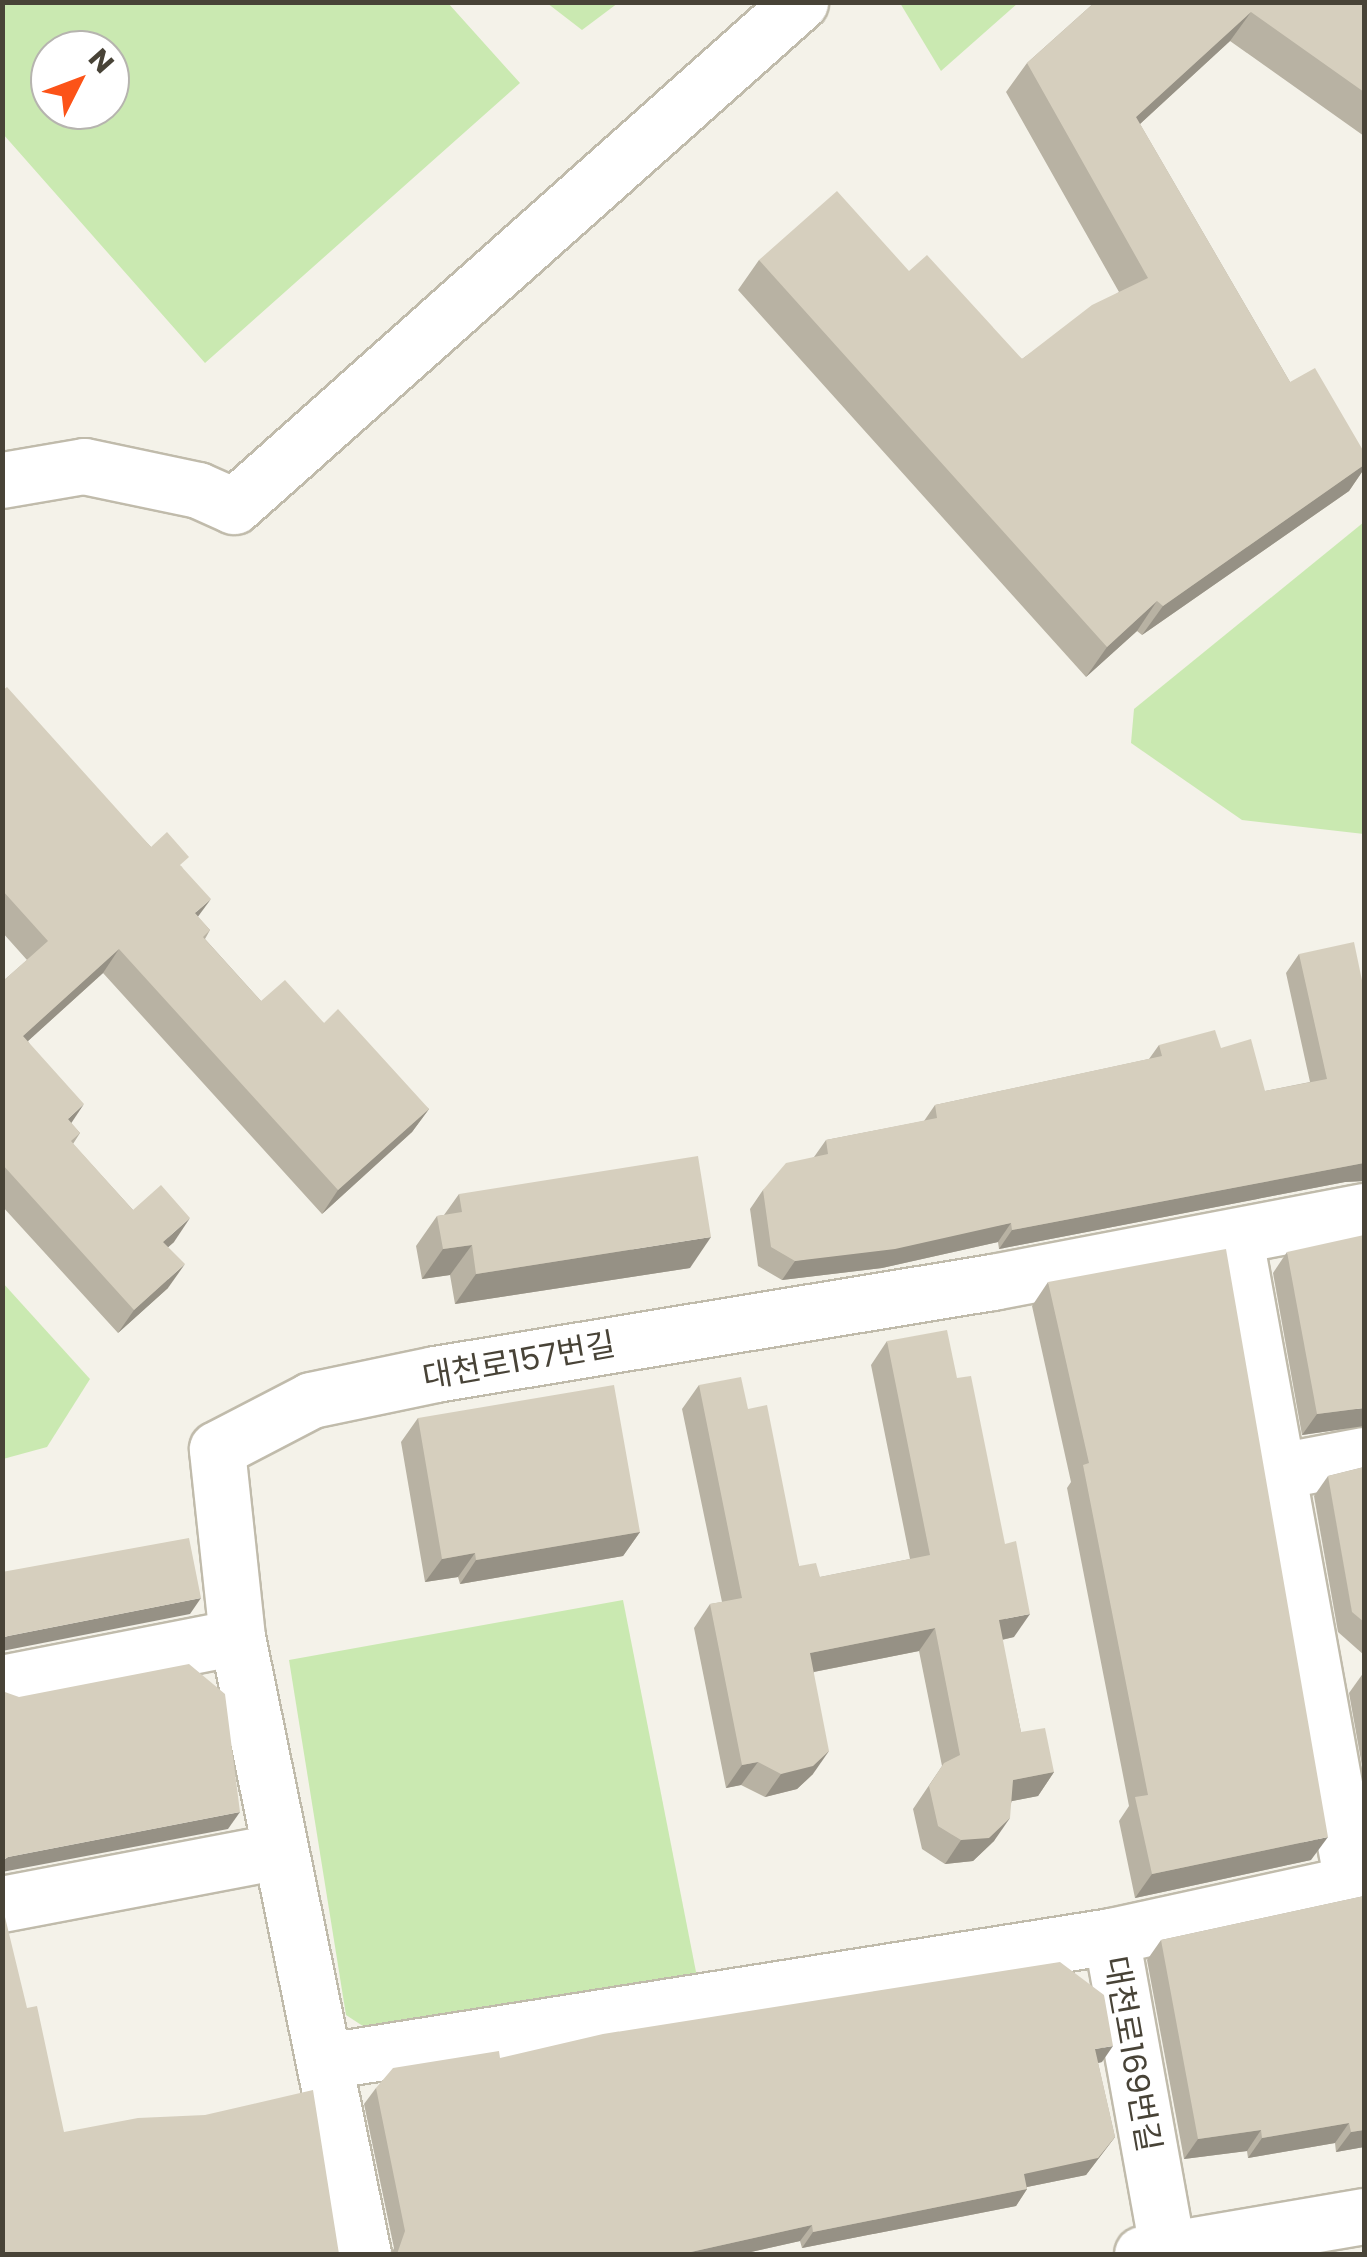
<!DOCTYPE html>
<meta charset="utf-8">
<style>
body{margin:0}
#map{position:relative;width:1367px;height:2257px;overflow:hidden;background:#f4f2e9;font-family:Poppins,"Noto Sans KR",sans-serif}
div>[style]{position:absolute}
.green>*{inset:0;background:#cae9b1}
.roads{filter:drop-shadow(2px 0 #c0bbab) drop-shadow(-2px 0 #c0bbab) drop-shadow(0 2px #c0bbab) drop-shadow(0 -2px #c0bbab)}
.minor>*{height:55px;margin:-27.5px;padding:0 27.5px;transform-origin:27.5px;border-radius:27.5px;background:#fff}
.wall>*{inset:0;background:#b8b2a3}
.shaded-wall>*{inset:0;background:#969185}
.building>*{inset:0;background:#d6cfbe}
span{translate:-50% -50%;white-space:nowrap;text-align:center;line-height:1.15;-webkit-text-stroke:8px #fff;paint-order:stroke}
.street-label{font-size:32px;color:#484337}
.frame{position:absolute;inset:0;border:5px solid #484337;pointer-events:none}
.north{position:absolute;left:30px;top:30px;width:100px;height:100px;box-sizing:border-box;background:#fff;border:2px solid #b6b4af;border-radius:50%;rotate:48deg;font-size:28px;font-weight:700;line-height:40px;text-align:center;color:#484337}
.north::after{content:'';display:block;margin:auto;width:35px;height:45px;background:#fc5318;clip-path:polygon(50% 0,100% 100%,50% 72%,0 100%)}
</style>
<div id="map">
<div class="green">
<div style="clip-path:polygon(evenodd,2px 3px,448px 3px,520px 83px,205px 363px,3px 134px,2px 3px,110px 50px,110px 110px,50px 110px,50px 50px,110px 50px)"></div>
<div style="clip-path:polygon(547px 3px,618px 3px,582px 30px)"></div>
<div style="clip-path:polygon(900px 3px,1018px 3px,941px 71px)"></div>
<div style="clip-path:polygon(1364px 522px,1364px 834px,1242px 820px,1131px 743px,1134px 709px)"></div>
<div style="clip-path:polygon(2px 1282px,90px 1379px,47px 1447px,3px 1459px)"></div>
<div style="clip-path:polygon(623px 1600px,698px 1982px,372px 2032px,346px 2015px,289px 1660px)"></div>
</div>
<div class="roads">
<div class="minor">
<div style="left:2px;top:480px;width:83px;rotate:-9.7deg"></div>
<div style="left:84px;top:466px;width:116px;rotate:11.9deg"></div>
<div style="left:198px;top:490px;width:39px;rotate:24deg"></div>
<div style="left:234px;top:506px;width:758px;rotate:-41.68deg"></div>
<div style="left:1235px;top:1239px;width:655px;rotate:79.7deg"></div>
<div style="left:1279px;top:1471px;width:86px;rotate:-10.7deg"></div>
<div style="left:2px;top:1683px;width:239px;rotate:-11.1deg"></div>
<div style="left:2px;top:1904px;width:283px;rotate:-10.8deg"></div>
<div style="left:1111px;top:1936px;width:323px;rotate:79.8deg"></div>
<div style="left:326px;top:2061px;width:795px;rotate:-9.05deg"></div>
<div style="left:1111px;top:1936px;width:259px;rotate:-12.3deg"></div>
<div style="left:363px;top:2254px;width:630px;rotate:-101.54deg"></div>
<div style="left:237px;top:1637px;width:189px;rotate:-96.1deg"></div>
<div style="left:217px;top:1449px;width:106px;rotate:-27.5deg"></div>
<div style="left:311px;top:1400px;width:127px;rotate:-11.8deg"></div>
<div style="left:435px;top:1374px;width:565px;rotate:-9.38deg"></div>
<div style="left:992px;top:1282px;width:379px;rotate:-10.8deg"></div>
<div style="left:1142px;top:2254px;width:225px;rotate:-9.7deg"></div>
</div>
</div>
<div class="wall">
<div style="clip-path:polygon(1095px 2px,1364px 2px,1364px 136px,1230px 41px,1140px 124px,1290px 382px,1364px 452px,1364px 469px,1349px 491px,1142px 635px,1137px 631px,1086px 677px,738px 290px,759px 260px,909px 271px,1022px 359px,1119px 292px,1006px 92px,1027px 63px)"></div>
<div style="clip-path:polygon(2px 691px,151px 847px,182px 867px,198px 917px,210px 930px,205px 939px,261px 1001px,324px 1023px,429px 1109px,412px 1132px,322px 1214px,103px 973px,28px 1041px,71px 1123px,80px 1133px,73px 1144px,133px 1210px,174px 1242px,168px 1247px,168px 1288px,118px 1333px,2px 1206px,2px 982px,27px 960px,2px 932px)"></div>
<div style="clip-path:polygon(1299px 954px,1364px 990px,1364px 1181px,1345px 1182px,999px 1249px,998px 1242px,882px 1268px,782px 1280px,758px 1266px,750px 1209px,763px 1190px,814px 1157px,826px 1140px,924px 1121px,935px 1105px,1149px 1059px,1159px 1045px,1221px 1048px,1265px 1091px,1310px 1082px,1286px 973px)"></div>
<div style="clip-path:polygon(459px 1194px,690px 1268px,455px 1304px,450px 1275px,422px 1279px,416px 1246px,437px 1216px,444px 1215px)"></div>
<div style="clip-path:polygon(1287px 1252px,1364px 1426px,1302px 1435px,1273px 1273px)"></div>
<div style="clip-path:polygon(1048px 1282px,1311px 1860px,1135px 1898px,1119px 1821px,1129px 1806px,1067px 1488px,1071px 1482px,1032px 1306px)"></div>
<div style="clip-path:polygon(887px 1341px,1014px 1637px,1002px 1640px,1021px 1732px,1054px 1772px,1038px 1796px,1012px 1801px,994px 1841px,973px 1861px,945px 1864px,922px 1849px,913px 1809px,942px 1766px,919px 1651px,814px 1672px,813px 1774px,797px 1789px,765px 1797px,741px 1785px,726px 1788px,694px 1628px,710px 1604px,722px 1602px,682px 1409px,699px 1385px,748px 1409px,799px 1566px,820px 1577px,910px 1559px,871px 1365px)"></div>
<div style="clip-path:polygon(418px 1418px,640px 1532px,623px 1556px,460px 1584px,458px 1577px,425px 1582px,401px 1442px)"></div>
<div style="clip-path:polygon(1364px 1467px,1364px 1655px,1338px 1632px,1314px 1496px,1328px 1476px)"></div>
<div style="clip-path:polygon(1364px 1672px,1364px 1777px,1349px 1693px)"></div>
<div style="clip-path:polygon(1364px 1896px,1364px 2147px,1336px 2152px,1335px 2143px,1248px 2158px,1247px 2151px,1184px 2159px,1147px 1960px,1161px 1940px)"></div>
<div style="clip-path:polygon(500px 2058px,1102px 2062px,1098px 2063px,1115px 2137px,1086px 2175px,1027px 2187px,1027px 2189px,1016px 2206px,802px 2248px,800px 2241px,742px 2254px,391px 2254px,394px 2248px,364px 2104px,376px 2088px)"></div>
</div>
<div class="shaded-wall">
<div style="clip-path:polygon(1251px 12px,1230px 41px,1116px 146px,1136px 117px)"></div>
<div style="clip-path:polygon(1364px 465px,1364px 469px,1349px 491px,1142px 635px,1163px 606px)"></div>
<div style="clip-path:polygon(1157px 601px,1137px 631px,1086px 677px,1107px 647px)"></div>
<div style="clip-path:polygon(211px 899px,194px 922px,195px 913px)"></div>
<div style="clip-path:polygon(119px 949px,103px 973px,7px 1060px,23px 1036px)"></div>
<div style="clip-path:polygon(84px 1104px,68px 1128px,68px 1119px)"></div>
<div style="clip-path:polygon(429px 1109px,412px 1132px,322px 1214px,338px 1190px)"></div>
<div style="clip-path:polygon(1364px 1163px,1364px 1181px,1345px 1182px,999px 1249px,1012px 1230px)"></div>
<div style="clip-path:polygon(190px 1218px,174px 1242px,147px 1266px,163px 1242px)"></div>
<div style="clip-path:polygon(1011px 1223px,998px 1242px,882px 1268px,782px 1280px,795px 1261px)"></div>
<div style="clip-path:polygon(711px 1237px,690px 1268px,455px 1304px,476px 1274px)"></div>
<div style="clip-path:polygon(472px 1245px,450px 1275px,422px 1279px,443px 1249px)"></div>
<div style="clip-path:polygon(185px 1264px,168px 1288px,118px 1333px,134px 1310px)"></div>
<div style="clip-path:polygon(1364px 1408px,1364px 1426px,1302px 1435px,1317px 1414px)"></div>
<div style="clip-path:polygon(640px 1532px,623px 1556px,460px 1584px,476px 1560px)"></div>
<div style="clip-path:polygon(475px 1553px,458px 1577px,425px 1582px,442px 1559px)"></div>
<div style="clip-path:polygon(201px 1598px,190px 1614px,2px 1651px,2px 1638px,8px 1636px)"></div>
<div style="clip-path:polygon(1030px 1614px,1014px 1637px,982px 1644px,999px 1620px)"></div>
<div style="clip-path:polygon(935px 1628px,919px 1651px,793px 1676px,810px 1653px)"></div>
<div style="clip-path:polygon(829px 1751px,813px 1774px,797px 1789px,765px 1797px,781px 1774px)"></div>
<div style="clip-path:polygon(758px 1762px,741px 1785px,726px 1788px,742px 1765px)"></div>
<div style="clip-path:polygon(1054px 1772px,1038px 1796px,997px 1804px,1013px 1780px)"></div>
<div style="clip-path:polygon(240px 1812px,228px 1829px,2px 1872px,2px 1861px,8px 1857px)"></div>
<div style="clip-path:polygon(1010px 1818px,994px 1841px,973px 1861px,945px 1864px,961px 1840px)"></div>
<div style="clip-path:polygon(1328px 1837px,1311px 1860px,1135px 1898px,1152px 1874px)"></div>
<div style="clip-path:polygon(1113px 2046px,1102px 2062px,1084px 2066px,1095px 2049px)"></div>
<div style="clip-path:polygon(1349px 2123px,1335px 2143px,1248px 2158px,1262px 2138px)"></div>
<div style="clip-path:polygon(1261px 2130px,1247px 2151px,1184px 2159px,1198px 2139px)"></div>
<div style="clip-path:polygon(1364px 2130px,1364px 2147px,1336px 2152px,1351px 2132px)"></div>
<div style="clip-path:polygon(1115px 2137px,1086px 2175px,1012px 2190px,1024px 2174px)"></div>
<div style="clip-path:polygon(1027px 2189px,1016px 2206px,802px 2248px,813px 2232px)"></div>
<div style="clip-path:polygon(812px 2225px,800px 2241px,742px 2254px,682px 2254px)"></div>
</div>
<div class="building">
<div style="clip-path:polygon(1095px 2px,1364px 2px,1364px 92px,1251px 12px,1136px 117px,1290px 382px,1315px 368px,1364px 452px,1364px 465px,1163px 606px,1157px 601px,1107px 647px,759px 260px,837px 191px,909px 271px,927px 255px,1022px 359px,1092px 305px,1148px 278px,1027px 63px)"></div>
<div style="clip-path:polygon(7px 687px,151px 847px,167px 832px,189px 857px,180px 865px,211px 899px,195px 913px,210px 930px,203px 937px,261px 1001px,285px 980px,324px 1023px,338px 1009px,429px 1109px,338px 1190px,119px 949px,23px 1036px,84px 1104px,68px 1119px,80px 1133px,71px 1141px,133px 1210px,161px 1185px,190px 1218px,163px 1242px,185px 1264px,134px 1310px,2px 1164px,2px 982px,48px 941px,2px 890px,2px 691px)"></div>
<div style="clip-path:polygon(1354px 942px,1364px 990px,1364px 1163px,1012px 1230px,1011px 1223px,895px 1249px,795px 1261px,771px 1247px,763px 1190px,786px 1163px,828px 1154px,826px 1140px,937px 1118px,935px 1105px,1162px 1056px,1159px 1045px,1215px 1030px,1221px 1048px,1251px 1039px,1265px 1091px,1327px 1079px,1299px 954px)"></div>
<div style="clip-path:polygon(698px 1156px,711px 1237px,476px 1274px,472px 1245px,443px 1249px,437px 1216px,462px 1212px,459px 1194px)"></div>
<div style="clip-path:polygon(1364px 1235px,1364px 1408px,1317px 1414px,1287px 1252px)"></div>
<div style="clip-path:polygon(1226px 1249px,1328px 1837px,1152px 1874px,1135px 1797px,1148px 1795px,1083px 1465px,1089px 1463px,1048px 1282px)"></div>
<div style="clip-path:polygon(947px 1330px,957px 1378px,971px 1376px,1005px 1544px,1016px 1541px,1030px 1614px,999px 1620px,1021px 1732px,1045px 1728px,1054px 1772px,1013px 1780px,1010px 1818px,989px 1838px,961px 1840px,938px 1826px,929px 1786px,944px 1763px,960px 1755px,935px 1628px,810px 1653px,829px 1751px,813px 1766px,781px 1774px,758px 1762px,742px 1765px,710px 1604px,742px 1598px,699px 1385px,741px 1377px,748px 1409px,767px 1405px,799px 1566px,816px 1563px,820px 1577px,930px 1555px,887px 1341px)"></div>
<div style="clip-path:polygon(614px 1385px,640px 1532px,476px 1560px,475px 1553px,442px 1559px,418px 1418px)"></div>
<div style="clip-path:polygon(1364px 1467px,1364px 1622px,1352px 1612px,1328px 1476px)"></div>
<div style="clip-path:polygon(189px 1538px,201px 1598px,8px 1636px,2px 1638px,2px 1572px)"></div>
<div style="clip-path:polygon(189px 1664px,225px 1694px,240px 1812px,8px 1857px,2px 1861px,2px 1691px,19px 1697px)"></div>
<div style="clip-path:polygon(1364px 1896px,1364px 2130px,1351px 2132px,1349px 2123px,1262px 2138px,1261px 2130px,1198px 2139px,1161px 1940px)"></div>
<div style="clip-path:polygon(2px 1914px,5px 1917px,27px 2008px,37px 2006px,64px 2132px,138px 2118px,205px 2115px,313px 2090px,339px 2254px,2px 2254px)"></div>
<div style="clip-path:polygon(1060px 1962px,1104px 1995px,1113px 2046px,1095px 2049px,1115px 2137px,1098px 2158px,1024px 2174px,1027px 2189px,813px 2232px,812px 2225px,682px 2254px,397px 2254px,405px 2231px,376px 2088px,393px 2068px,499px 2051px,500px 2058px,603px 2034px)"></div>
</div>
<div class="street-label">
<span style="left:519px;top:1361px;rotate:-10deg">대천로157번길</span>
<span style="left:1132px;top:2054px;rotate:80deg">대천로169번길</span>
</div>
<div class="frame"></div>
<div class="north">N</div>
</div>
